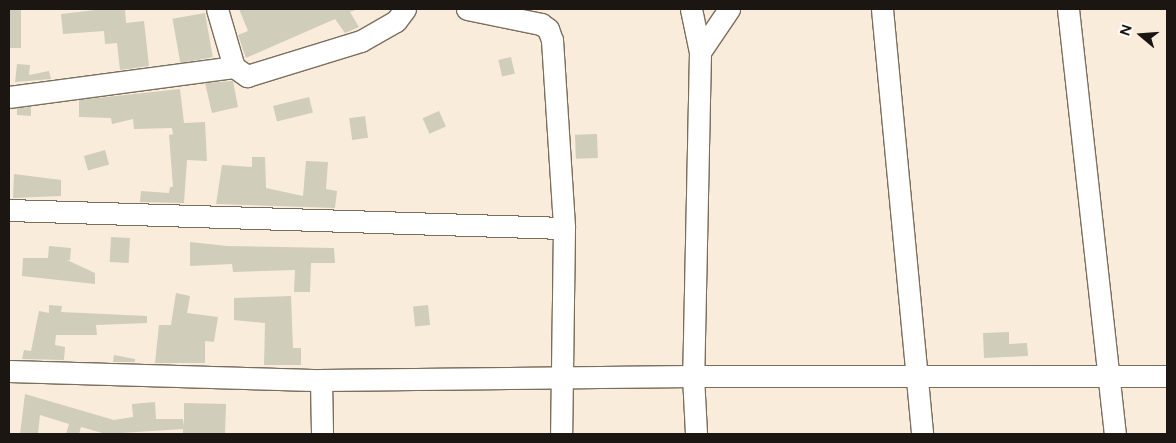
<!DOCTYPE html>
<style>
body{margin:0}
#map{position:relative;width:1176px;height:443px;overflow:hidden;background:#faecdb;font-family:Figtree,sans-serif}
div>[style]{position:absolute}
.building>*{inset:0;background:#d0cdba;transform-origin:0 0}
.roads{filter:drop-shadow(1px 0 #7a6e5f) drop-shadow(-1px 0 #7a6e5f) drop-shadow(0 1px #7a6e5f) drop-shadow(0 -1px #7a6e5f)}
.minor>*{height:21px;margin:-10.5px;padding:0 10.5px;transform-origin:10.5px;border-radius:10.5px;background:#fff}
span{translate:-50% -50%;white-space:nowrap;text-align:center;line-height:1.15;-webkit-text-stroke:4px #fefbf8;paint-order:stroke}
.frame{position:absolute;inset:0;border:10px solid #1b1611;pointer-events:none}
.north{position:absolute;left:1116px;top:10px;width:50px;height:50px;-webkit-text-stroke:4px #fefbf8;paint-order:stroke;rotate:288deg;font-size:14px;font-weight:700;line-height:20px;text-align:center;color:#1b1611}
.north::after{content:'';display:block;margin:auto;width:18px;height:22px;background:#1b1611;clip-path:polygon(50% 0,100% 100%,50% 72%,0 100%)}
</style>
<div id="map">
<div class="building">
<div style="left:9px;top:9px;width:12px;height:39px"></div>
<div style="clip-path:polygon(104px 9px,125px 9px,126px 23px,144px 21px,149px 66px,120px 70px,117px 43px,105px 44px,104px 31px,63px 34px,61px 14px)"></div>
<div style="clip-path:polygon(239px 9px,358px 9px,350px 12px,359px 27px,345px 33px,335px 19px,246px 58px,238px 35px,248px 31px)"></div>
<div style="left:205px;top:13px;width:45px;height:33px;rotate:80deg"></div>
<div style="left:511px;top:57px;width:17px;height:13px;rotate:77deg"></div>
<div style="clip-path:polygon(17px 64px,30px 65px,29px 75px,49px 71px,51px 79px,15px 82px)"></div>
<div style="clip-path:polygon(233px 81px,238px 107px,212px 113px,205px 83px)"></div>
<div style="clip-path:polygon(180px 89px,184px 123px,205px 122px,207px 161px,187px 160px,184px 203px,140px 202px,141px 191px,169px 193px,170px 187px,173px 187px,169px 135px,173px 134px,172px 128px,134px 129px,133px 119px,112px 124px,111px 118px,79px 117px,79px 100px)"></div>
<div style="left:309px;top:97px;width:16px;height:37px;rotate:76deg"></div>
<div style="clip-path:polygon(31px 107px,31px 116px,17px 115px,17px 108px)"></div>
<div style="left:439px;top:111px;width:17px;height:18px;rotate:66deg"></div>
<div style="left:365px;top:116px;width:22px;height:16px;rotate:82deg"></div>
<div style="left:597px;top:134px;width:24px;height:22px;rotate:88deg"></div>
<div style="left:105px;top:150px;width:15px;height:22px;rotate:74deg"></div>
<div style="clip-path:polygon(252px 157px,265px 157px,266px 188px,303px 196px,306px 161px,328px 162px,326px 189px,337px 191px,335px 208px,216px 204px,222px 165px,252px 167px)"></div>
<div style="clip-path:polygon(14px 174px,61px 180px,61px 196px,13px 198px)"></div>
<div style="left:111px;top:237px;width:19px;height:25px;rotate:3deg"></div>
<div style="clip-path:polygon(190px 242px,227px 246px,334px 248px,335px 263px,311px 263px,310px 292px,294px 292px,295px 270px,233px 272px,232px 264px,190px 266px)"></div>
<div style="clip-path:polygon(49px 246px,71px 248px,70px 260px,67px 260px,95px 273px,95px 284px,22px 276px,23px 258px,48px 258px)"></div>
<div style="clip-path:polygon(176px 293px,190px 296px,187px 313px,218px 317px,214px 342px,205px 341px,205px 363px,155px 363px,159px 325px,171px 325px)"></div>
<div style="clip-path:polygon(291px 296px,293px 348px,301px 348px,301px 365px,264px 365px,265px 323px,234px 320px,234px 298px)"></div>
<div style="clip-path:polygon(49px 305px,62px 306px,61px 312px,147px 316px,147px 323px,96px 325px,97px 335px,56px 335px,55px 345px,65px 347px,64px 360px,22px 359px,24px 350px,31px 351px,39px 311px,49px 313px)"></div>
<div style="left:428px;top:305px;width:20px;height:15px;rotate:84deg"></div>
<div style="clip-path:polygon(1009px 332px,1009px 344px,1027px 343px,1028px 356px,984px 358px,983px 333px)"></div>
<div style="clip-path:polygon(114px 355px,135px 359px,135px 362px,113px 362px)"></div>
<div style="clip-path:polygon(25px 394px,114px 420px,133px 417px,132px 404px,155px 402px,156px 419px,183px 419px,184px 426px,184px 403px,226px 404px,225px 434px,183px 433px,183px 429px,106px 434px,81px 427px,79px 434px,66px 434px,69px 424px,40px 415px,38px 434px,20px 434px)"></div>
</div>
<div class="roads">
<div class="minor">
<div style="left:217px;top:9px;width:60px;rotate:73.7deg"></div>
<div style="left:234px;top:67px;width:16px;rotate:35deg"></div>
<div style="left:247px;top:76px;width:119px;rotate:-17.1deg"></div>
<div style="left:361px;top:41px;width:40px;rotate:-29.7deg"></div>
<div style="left:396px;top:21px;width:15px;rotate:-53deg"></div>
<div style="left:467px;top:9px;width:76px;rotate:11.5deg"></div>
<div style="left:541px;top:24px;width:9px;rotate:36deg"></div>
<div style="left:548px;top:29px;width:12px;rotate:70deg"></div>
<div style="left:552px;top:40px;width:188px;rotate:86.3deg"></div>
<div style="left:564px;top:228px;width:206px;rotate:90.8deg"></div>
<div style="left:691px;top:9px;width:44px;rotate:78.2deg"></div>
<div style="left:700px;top:52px;width:324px;rotate:91.2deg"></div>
<div style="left:693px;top:376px;width:58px;rotate:87deg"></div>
<div style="left:882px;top:9px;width:427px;rotate:84.6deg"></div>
<div style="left:1068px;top:9px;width:428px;rotate:83.7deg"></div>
<div style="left:700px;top:52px;width:52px;rotate:-56deg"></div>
<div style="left:9px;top:97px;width:227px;rotate:-7.6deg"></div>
<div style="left:9px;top:210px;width:555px;rotate:1.86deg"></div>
<div style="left:9px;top:371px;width:312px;rotate:1.7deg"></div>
<div style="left:321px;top:380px;width:372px;rotate:-0.6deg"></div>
<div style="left:693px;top:376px;width:474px"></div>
<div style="left:321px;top:380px;width:54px;rotate:88.9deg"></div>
</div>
</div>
<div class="frame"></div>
<div class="north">N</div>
</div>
